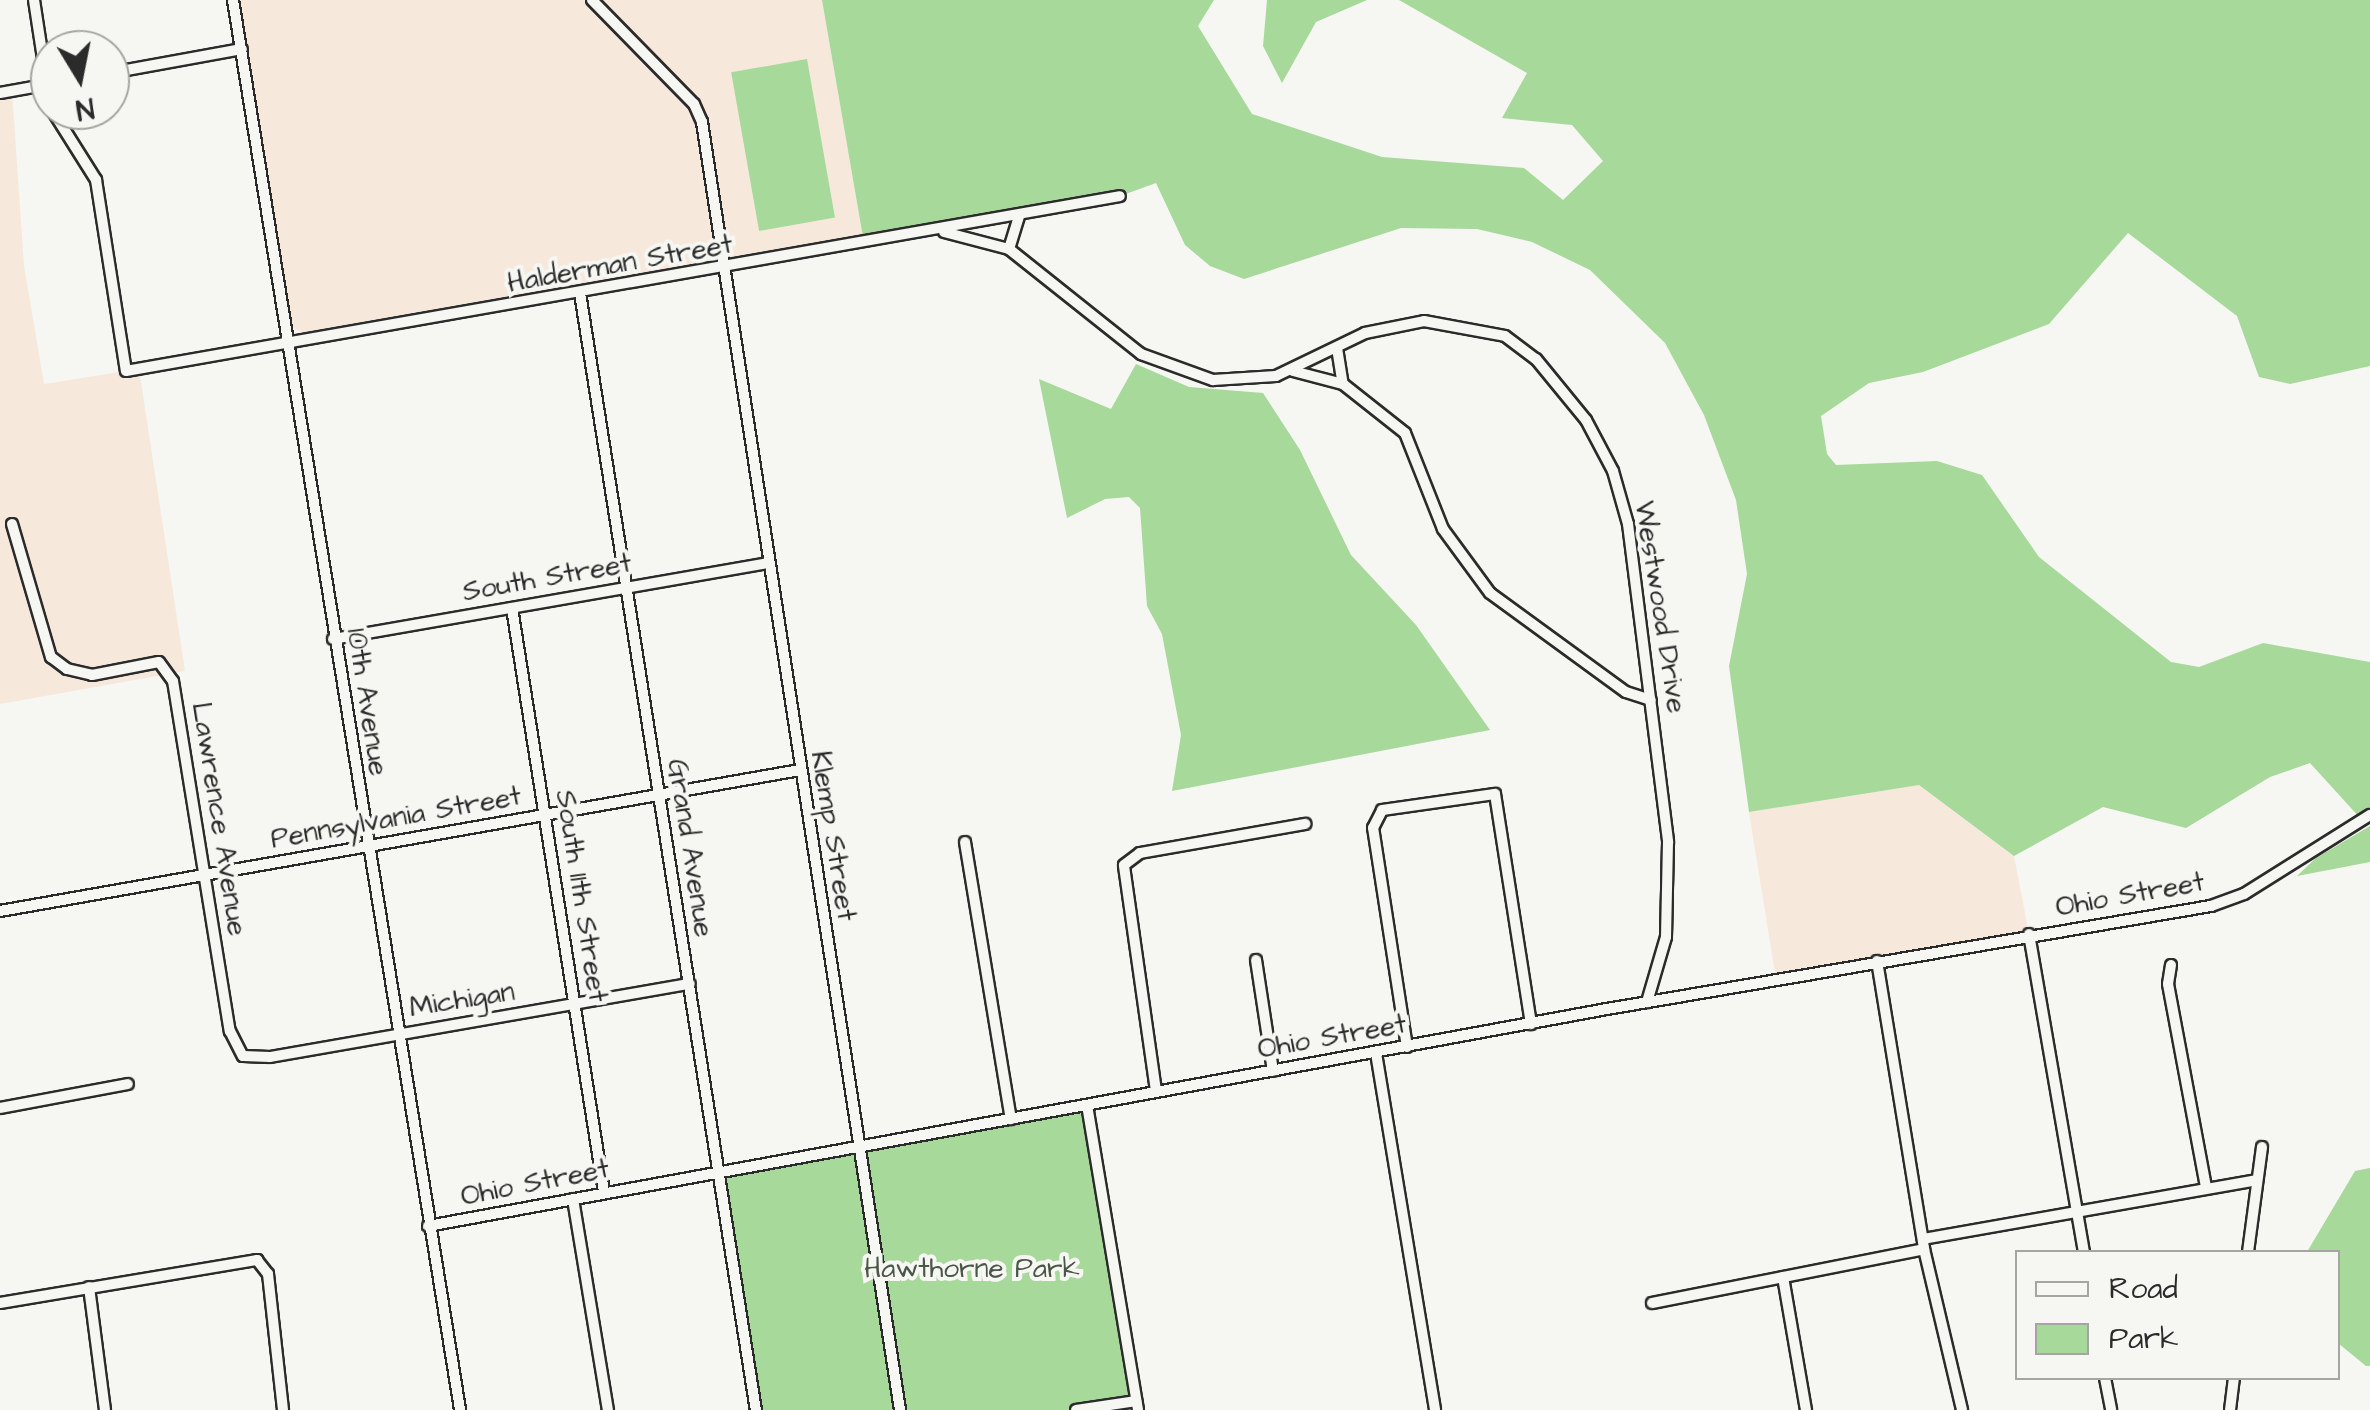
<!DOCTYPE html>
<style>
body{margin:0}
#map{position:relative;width:2370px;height:1410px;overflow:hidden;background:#f6f6f2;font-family:"Architects Daughter",sans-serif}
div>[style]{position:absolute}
.built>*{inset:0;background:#f7e8dc}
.green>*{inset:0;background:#a6d99a;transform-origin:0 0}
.roads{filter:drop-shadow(2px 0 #2b2b2b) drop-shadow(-2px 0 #2b2b2b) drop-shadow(0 2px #2b2b2b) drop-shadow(0 -2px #2b2b2b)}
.minor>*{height:10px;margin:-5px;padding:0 5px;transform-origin:5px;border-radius:5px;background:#f6f6f2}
span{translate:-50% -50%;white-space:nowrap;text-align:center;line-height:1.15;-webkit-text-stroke:8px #f6f6f2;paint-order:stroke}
.street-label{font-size:28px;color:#2b2b2b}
.park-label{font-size:28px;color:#4a5647}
.legend{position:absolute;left:2015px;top:1250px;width:325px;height:130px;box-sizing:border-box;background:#f6f6f2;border:2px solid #a5a5a2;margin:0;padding:12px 18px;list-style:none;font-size:30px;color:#2b2b2b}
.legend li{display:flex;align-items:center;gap:20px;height:50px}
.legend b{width:50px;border:2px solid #a5a5a2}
.north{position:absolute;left:30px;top:30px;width:100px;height:100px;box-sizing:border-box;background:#f6f6f2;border:2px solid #a5a5a2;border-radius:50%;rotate:170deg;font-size:28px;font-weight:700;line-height:40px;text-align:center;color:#2b2b2b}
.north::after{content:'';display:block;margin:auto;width:35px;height:45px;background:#2b2b2b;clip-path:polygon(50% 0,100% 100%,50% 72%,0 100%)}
</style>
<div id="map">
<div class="built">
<div style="clip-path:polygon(233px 0,822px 0,864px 243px,308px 335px,293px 328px)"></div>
<div style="clip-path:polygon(12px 91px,24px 266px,44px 384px,139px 369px,185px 671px,0 704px,0 93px)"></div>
<div style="clip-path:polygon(1919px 785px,2014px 856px,2029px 934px,1776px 979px,1749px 812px)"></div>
</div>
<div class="green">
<div style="clip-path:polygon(822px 0,1214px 0,1198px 26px,1252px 114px,1382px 157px,1524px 168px,1563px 200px,1603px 161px,1572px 125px,1502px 118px,1527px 73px,1399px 0,2370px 0,2370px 366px,2290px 384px,2259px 377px,2237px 316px,2128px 233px,2049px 324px,1923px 372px,1869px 383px,1821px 416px,1827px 454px,1836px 465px,1937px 461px,1982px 475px,2039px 557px,2171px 662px,2199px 667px,2263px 643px,2370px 662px,2370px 815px,2361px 819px,2310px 763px,2270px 777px,2186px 828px,2103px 807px,2014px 856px,1919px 785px,1749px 812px,1729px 666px,1747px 574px,1736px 500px,1704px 415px,1665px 343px,1590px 270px,1532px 242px,1477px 229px,1401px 228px,1244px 279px,1210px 266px,1185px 245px,1156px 183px,1120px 196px,864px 243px)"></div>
<div style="clip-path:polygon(1267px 0,1367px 0,1316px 22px,1282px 83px,1263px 46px)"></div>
<div style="left:807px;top:59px;width:161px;height:77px;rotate:80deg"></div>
<div style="clip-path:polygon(1136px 364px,1189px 387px,1263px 393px,1300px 450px,1351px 555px,1416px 625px,1490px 730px,1172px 791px,1181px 735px,1162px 634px,1147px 606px,1140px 508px,1129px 497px,1105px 499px,1067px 518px,1039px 379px,1111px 409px)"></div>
<div style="clip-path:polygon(2370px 826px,2370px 862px,2297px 876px,2316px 858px)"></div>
<div style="clip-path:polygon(1087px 1105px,1136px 1401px,1076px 1410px,756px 1410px,720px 1171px)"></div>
<div style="clip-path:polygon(2370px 1168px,2370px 1366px,2366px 1366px,2338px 1343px,2338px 1252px,2307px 1252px,2355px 1171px)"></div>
</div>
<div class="roads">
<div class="minor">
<div style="left:34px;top:0;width:106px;rotate:81.3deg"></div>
<div style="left:233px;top:0;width:1428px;rotate:80.85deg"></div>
<div style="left:592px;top:0;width:146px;rotate:45.6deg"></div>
<div style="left:694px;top:104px;width:20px;rotate:66deg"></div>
<div style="left:702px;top:122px;width:1303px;rotate:81.26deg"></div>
<div style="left:110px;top:73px;width:134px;rotate:-10.3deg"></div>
<div style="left:0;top:93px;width:51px;rotate:-10.2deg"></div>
<div style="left:52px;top:110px;width:83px;rotate:57.8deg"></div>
<div style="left:96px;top:180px;width:193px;rotate:81.1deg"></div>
<div style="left:126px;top:371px;width:1009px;rotate:-9.98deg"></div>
<div style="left:944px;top:232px;width:67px;rotate:14.7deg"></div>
<div style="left:1009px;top:249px;width:169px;rotate:38.5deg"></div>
<div style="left:1141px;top:354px;width:77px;rotate:19.9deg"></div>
<div style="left:1213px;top:380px;width:63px;rotate:-3.6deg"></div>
<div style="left:1276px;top:376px;width:99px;rotate:-25.8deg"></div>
<div style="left:1365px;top:333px;width:60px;rotate:-11.5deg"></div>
<div style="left:1424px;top:321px;width:82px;rotate:10.5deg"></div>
<div style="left:1505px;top:336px;width:39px;rotate:37deg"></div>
<div style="left:1536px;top:359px;width:79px;rotate:50.7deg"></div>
<div style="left:1586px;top:420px;width:58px;rotate:62.1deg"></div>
<div style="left:1613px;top:471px;width:55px;rotate:74.2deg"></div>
<div style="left:1628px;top:524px;width:321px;rotate:82.8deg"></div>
<div style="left:1668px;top:842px;width:95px;rotate:91.2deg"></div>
<div style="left:1666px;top:937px;width:68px;rotate:106.3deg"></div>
<div style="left:1009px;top:249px;width:34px;rotate:-73deg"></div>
<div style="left:580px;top:293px;width:1131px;rotate:81.05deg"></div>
<div style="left:1337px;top:348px;width:36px;rotate:81deg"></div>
<div style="left:1293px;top:371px;width:52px;rotate:14.6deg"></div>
<div style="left:1343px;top:384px;width:79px;rotate:38.3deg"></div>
<div style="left:1405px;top:433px;width:103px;rotate:68.4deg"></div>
<div style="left:1443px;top:529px;width:79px;rotate:53.7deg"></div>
<div style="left:1490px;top:593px;width:168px;rotate:36.1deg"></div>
<div style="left:1626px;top:692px;width:26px;rotate:18deg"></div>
<div style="left:12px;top:524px;width:139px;rotate:73.7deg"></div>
<div style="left:51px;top:657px;width:20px;rotate:37deg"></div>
<div style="left:67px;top:669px;width:26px;rotate:13deg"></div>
<div style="left:92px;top:675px;width:68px;rotate:-11deg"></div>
<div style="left:159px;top:662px;width:24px;rotate:54deg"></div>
<div style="left:173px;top:681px;width:355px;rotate:80.8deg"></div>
<div style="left:230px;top:1031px;width:28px;rotate:63deg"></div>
<div style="left:243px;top:1056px;width:27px;rotate:2deg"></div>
<div style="left:270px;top:1057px;width:426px;rotate:-9.9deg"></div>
<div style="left:512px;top:608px;width:591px;rotate:81.05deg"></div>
<div style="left:333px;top:639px;width:442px;rotate:-9.9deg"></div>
<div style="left:965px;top:842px;width:281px;rotate:80.6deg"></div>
<div style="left:0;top:911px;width:812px;rotate:-10deg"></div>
<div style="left:2029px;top:934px;width:323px;rotate:80.2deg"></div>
<div style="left:1256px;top:960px;width:112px;rotate:81.3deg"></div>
<div style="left:1877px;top:961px;width:292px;rotate:80.7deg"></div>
<div style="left:1924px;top:1249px;width:165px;rotate:76.7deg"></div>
<div style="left:2171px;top:965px;width:19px;rotate:99deg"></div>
<div style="left:2168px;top:984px;width:208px;rotate:79.4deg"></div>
<div style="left:1407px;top:1047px;width:222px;rotate:-98.8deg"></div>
<div style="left:1373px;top:828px;width:20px;rotate:-63deg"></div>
<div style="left:1382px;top:810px;width:114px;rotate:-8.1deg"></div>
<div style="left:1495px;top:794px;width:233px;rotate:81.1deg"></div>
<div style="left:1376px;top:1053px;width:362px;rotate:80.6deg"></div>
<div style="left:1156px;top:1091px;width:228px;rotate:-98.1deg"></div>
<div style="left:1124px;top:865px;width:20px;rotate:-37deg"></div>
<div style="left:1140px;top:853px;width:168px;rotate:-10deg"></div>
<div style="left:1087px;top:1105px;width:309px;rotate:80.5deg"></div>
<div style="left:0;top:1108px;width:130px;rotate:-10.6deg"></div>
<div style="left:573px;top:1199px;width:214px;rotate:80.6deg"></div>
<div style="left:428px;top:1226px;width:1193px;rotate:-10.43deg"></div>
<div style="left:1601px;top:1010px;width:619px;rotate:-9.68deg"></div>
<div style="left:2211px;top:906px;width:35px;rotate:-20deg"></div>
<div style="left:2244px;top:894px;width:149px;rotate:-32.1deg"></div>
<div style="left:1923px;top:1239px;width:339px;rotate:-10deg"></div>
<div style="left:2248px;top:1252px;width:106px;rotate:-82.4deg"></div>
<div style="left:1783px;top:1277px;width:135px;rotate:80.2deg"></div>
<div style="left:89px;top:1287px;width:124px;rotate:82.6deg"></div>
<div style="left:0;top:1303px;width:261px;rotate:-9.5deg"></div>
<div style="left:257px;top:1260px;width:18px;rotate:52deg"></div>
<div style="left:268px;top:1274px;width:137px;rotate:83.7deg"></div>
<div style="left:1652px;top:1303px;width:277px;rotate:-11.2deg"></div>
<div style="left:2105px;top:1378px;width:33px;rotate:79deg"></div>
<div style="left:1076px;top:1410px;width:61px;rotate:-8.5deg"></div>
<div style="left:2230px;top:1410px;width:32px;rotate:-83deg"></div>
</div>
</div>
<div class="street-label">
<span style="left:620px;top:264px;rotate:-10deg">Halderman Street</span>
<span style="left:547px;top:578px;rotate:-10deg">South Street</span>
<span style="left:1660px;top:607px;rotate:81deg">Westwood Drive</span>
<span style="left:367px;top:702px;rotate:81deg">10th Avenue</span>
<span style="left:396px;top:818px;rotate:-10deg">Pennsylvania Street</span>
<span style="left:219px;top:819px;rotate:81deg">Lawrence Avenue</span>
<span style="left:833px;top:836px;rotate:81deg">Klemp Street</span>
<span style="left:690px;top:848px;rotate:81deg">Grand Avenue</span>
<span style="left:2130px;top:895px;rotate:-10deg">Ohio Street</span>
<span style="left:581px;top:896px;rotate:81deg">South 11th Street</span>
<span style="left:462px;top:1000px;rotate:-9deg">Michigan</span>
<span style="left:1332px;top:1037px;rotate:-10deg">Ohio Street</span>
<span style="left:535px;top:1183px;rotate:-11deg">Ohio Street</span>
</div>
<div class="park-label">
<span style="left:972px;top:1269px">Hawthorne Park</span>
</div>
<ul class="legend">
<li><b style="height:12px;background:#f6f6f2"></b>Road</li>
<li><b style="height:28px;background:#a6d99a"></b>Park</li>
</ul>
<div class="north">N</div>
</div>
